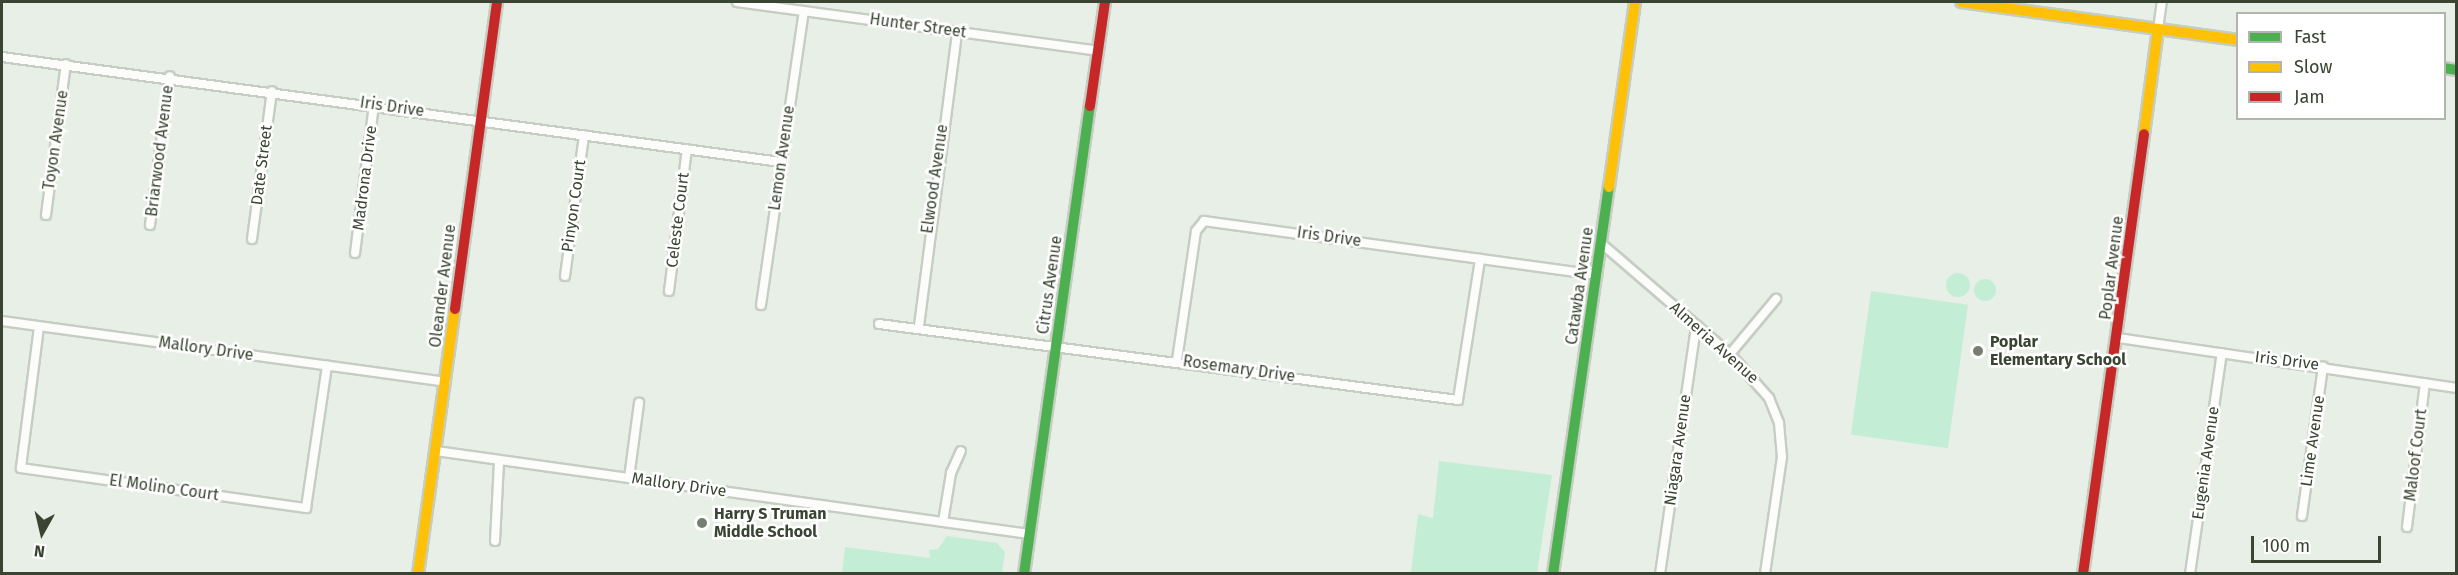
<!DOCTYPE html>
<style>
body{margin:0}
#map{position:relative;width:2458px;height:575px;overflow:hidden;background:#e8efe6;font-family:"Fira Sans",sans-serif}
div>[style]{position:absolute}
.green>*{inset:0;background:#c4edd6;transform-origin:0 0}
.round{border-radius:50%}
.roads{filter:drop-shadow(2px 0 #c6cdc3) drop-shadow(-2px 0 #c6cdc3) drop-shadow(0 2px #c6cdc3) drop-shadow(0 -2px #c6cdc3)}
.street>*{height:8px;margin:-4px;padding:0 4px;transform-origin:4px;border-radius:4px;background:#fcfdfb}
.fast>*{height:10px;margin:-5px;padding:0 5px;transform-origin:5px;border-radius:5px;background:#4caf50}
.slow>*{height:10px;margin:-5px;padding:0 5px;transform-origin:5px;border-radius:5px;background:#ffc107}
.jam>*{height:10px;margin:-5px;padding:0 5px;transform-origin:5px;border-radius:5px;background:#c62828}
.dots>*{width:16px;height:16px;translate:-50% -50%;box-sizing:border-box;border:3px solid #fff;border-radius:50%}
span{translate:-50% -50%;white-space:nowrap;text-align:center;line-height:1.15;-webkit-text-stroke:5px #fff;paint-order:stroke}
.street-label{font-size:16px;color:#394532}
.poi-label{font-size:16px;color:#394532;font-weight:700}
.left{translate:0 -50%;text-align:left}
.frame{position:absolute;inset:0;border:3px solid #394532;pointer-events:none}
.legend{position:absolute;left:2236px;top:12px;width:210px;height:108px;box-sizing:border-box;background:#fff;border:2px solid #b0b5ad;margin:0;padding:8px 10px;list-style:none;font-size:18px;color:#394532}
.legend li{display:flex;align-items:center;gap:12px;height:30px}
.legend b{width:30px;border:2px solid #b0b5ad}
.north{position:absolute;left:12px;top:503px;width:60px;height:60px;-webkit-text-stroke:4px #fff;paint-order:stroke;rotate:188deg;font-size:16px;font-weight:700;line-height:24px;text-align:center;color:#394532}
.north::after{content:'';display:block;margin:auto;width:21px;height:27px;background:#394532;clip-path:polygon(50% 0,100% 100%,50% 72%,0 100%)}
.scale{position:absolute;left:2251px;top:536px;width:130px;height:27px;box-sizing:border-box;border:3px solid #394532;border-top:0;padding-left:8px;font-size:18px;line-height:21px;white-space:nowrap;color:#394532;-webkit-text-stroke:4px #fff;paint-order:stroke}
</style>
<div id="map">
<div class="green">
<div class="round" style="left:1946px;top:273px;width:24px;height:24px"></div>
<div class="round" style="left:1974px;top:279px;width:22px;height:22px"></div>
<div style="left:1871px;top:291px;width:98px;height:145px;rotate:8deg"></div>
<div style="clip-path:polygon(1439px 461px,1552px 475px,1537px 573px,1411px 573px,1418px 514px,1433px 518px)"></div>
<div style="clip-path:polygon(947px 536px,997px 543px,1005px 552px,1002px 573px,842px 573px,845px 547px,930px 558px,929px 550px,938px 549px)"></div>
</div>
<div class="roads">
<div class="street">
<div style="left:737px;top:2px;width:364px;rotate:7.7deg"></div>
<div style="left:2158px;top:29px;width:27px;rotate:-82deg"></div>
<div style="left:2px;top:57px;width:786px;rotate:7.68deg"></div>
<div style="left:46px;top:215px;width:152px;rotate:-82.5deg"></div>
<div style="left:150px;top:225px;width:150px;rotate:-82.4deg"></div>
<div style="left:252px;top:239px;width:149px;rotate:-82.3deg"></div>
<div style="left:1602px;top:244px;width:169px;rotate:40.7deg"></div>
<div style="left:1730px;top:354px;width:59px;rotate:48.4deg"></div>
<div style="left:1769px;top:398px;width:27px;rotate:68deg"></div>
<div style="left:1779px;top:423px;width:34px;rotate:85deg"></div>
<div style="left:1782px;top:457px;width:118px;rotate:98.3deg"></div>
<div style="left:355px;top:253px;width:150px;rotate:-82.7deg"></div>
<div style="left:565px;top:276px;width:142px;rotate:-82.3deg"></div>
<div style="left:669px;top:291px;width:143px;rotate:-82.8deg"></div>
<div style="left:761px;top:305px;width:297px;rotate:-81.7deg"></div>
<div style="left:2px;top:321px;width:448px;rotate:7.8deg"></div>
<div style="left:879px;top:324px;width:584px;rotate:7.48deg"></div>
<div style="left:1458px;top:400px;width:143px;rotate:-81.1deg"></div>
<div style="left:919px;top:326px;width:296px;rotate:-82.6deg"></div>
<div style="left:39px;top:327px;width:142px;rotate:97.3deg"></div>
<div style="left:21px;top:468px;width:288px;rotate:8deg"></div>
<div style="left:306px;top:508px;width:144px;rotate:-81.6deg"></div>
<div style="left:2118px;top:338px;width:342px;rotate:8.4deg"></div>
<div style="left:1730px;top:354px;width:72px;rotate:-50.1deg"></div>
<div style="left:1177px;top:360px;width:130px;rotate:-81.6deg"></div>
<div style="left:1196px;top:231px;width:13px;rotate:-51deg"></div>
<div style="left:1204px;top:221px;width:397px;rotate:7.8deg"></div>
<div style="left:436px;top:451px;width:599px;rotate:7.97deg"></div>
<div style="left:629px;top:478px;width:76px;rotate:-82.4deg"></div>
<div style="left:2302px;top:516px;width:151px;rotate:-82deg"></div>
<div style="left:943px;top:522px;width:50px;rotate:-80.7deg"></div>
<div style="left:951px;top:473px;width:24px;rotate:-66deg"></div>
<div style="left:2407px;top:527px;width:145px;rotate:-82.9deg"></div>
<div style="left:495px;top:541px;width:80px;rotate:-87.1deg"></div>
<div style="left:1660px;top:574px;width:251px;rotate:-81.7deg"></div>
<div style="left:2190px;top:574px;width:223px;rotate:-81.8deg"></div>
</div>
<div class="fast">
<div style="left:2444px;top:68px;width:12px;rotate:9deg"></div>
<div style="left:1024px;top:574px;width:473px;rotate:-82deg"></div>
<div style="left:1553px;top:574px;width:391px;rotate:-81.8deg"></div>
</div>
<div class="slow">
<div style="left:1961px;top:2px;width:280px;rotate:7.8deg"></div>
<div style="left:2144px;top:134px;width:106px;rotate:-82.4deg"></div>
<div style="left:1609px;top:187px;width:187px;rotate:-82deg"></div>
<div style="left:418px;top:574px;width:268px;rotate:-82.1deg"></div>
</div>
<div class="jam">
<div style="left:1090px;top:106px;width:105px;rotate:-81.8deg"></div>
<div style="left:455px;top:309px;width:310px;rotate:-82.2deg"></div>
<div style="left:2083px;top:574px;width:444px;rotate:-82.1deg"></div>
</div>
</div>
<div class="dots">
<div style="left:1978px;top:351px;background:#768071"></div>
<div style="left:702px;top:523px;background:#768071"></div>
</div>
<div class="street-label">
<span style="left:918px;top:26px;rotate:8deg">Hunter Street</span>
<span style="left:392px;top:107px;rotate:8deg">Iris Drive</span>
<span style="left:56px;top:140px;rotate:-82deg">Toyon Avenue</span>
<span style="left:160px;top:151px;rotate:-83deg">Briarwood Avenue</span>
<span style="left:782px;top:158px;rotate:-82deg">Lemon Avenue</span>
<span style="left:262px;top:165px;rotate:-83deg">Date Street</span>
<span style="left:365px;top:178px;rotate:-83deg">Madrona Drive</span>
<span style="left:935px;top:179px;rotate:-82deg">Elwood Avenue</span>
<span style="left:574px;top:206px;rotate:-82deg">Pinyon Court</span>
<span style="left:678px;top:220px;rotate:-83deg">Celeste Court</span>
<span style="left:1329px;top:237px;rotate:8deg">Iris Drive</span>
<span style="left:2112px;top:268px;rotate:-83deg">Poplar Avenue</span>
<span style="left:1050px;top:285px;rotate:-82deg">Citrus Avenue</span>
<span style="left:443px;top:286px;rotate:-83deg">Oleander Avenue</span>
<span style="left:1580px;top:286px;rotate:-82deg">Catawba Avenue</span>
<span style="left:1714px;top:343px;rotate:42deg">Almeria Avenue</span>
<span style="left:206px;top:349px;rotate:8deg">Mallory Drive</span>
<span style="left:2287px;top:361px;rotate:7deg">Iris Drive</span>
<span style="left:1239px;top:369px;rotate:8deg">Rosemary Drive</span>
<span style="left:2313px;top:441px;rotate:-82deg">Lime Avenue</span>
<span style="left:1678px;top:450px;rotate:-82deg">Niagara Avenue</span>
<span style="left:2416px;top:455px;rotate:-83deg">Maloof Court</span>
<span style="left:2206px;top:463px;rotate:-82deg">Eugenia Avenue</span>
<span style="left:679px;top:485px;rotate:8deg">Mallory Drive</span>
<span style="left:164px;top:488px;rotate:8deg">El Molino Court</span>
</div>
<div class="poi-label">
<span class="left" style="left:1990px;top:351px">Poplar<br>Elementary School</span>
<span class="left" style="left:714px;top:523px">Harry S Truman<br>Middle School</span>
</div>
<div class="frame"></div>
<ul class="legend">
<li><b style="height:8px;background:#4caf50"></b>Fast</li>
<li><b style="height:8px;background:#ffc107"></b>Slow</li>
<li><b style="height:8px;background:#c62828"></b>Jam</li>
</ul>
<div class="north">N</div>
<div class="scale">100 m</div>
</div>
